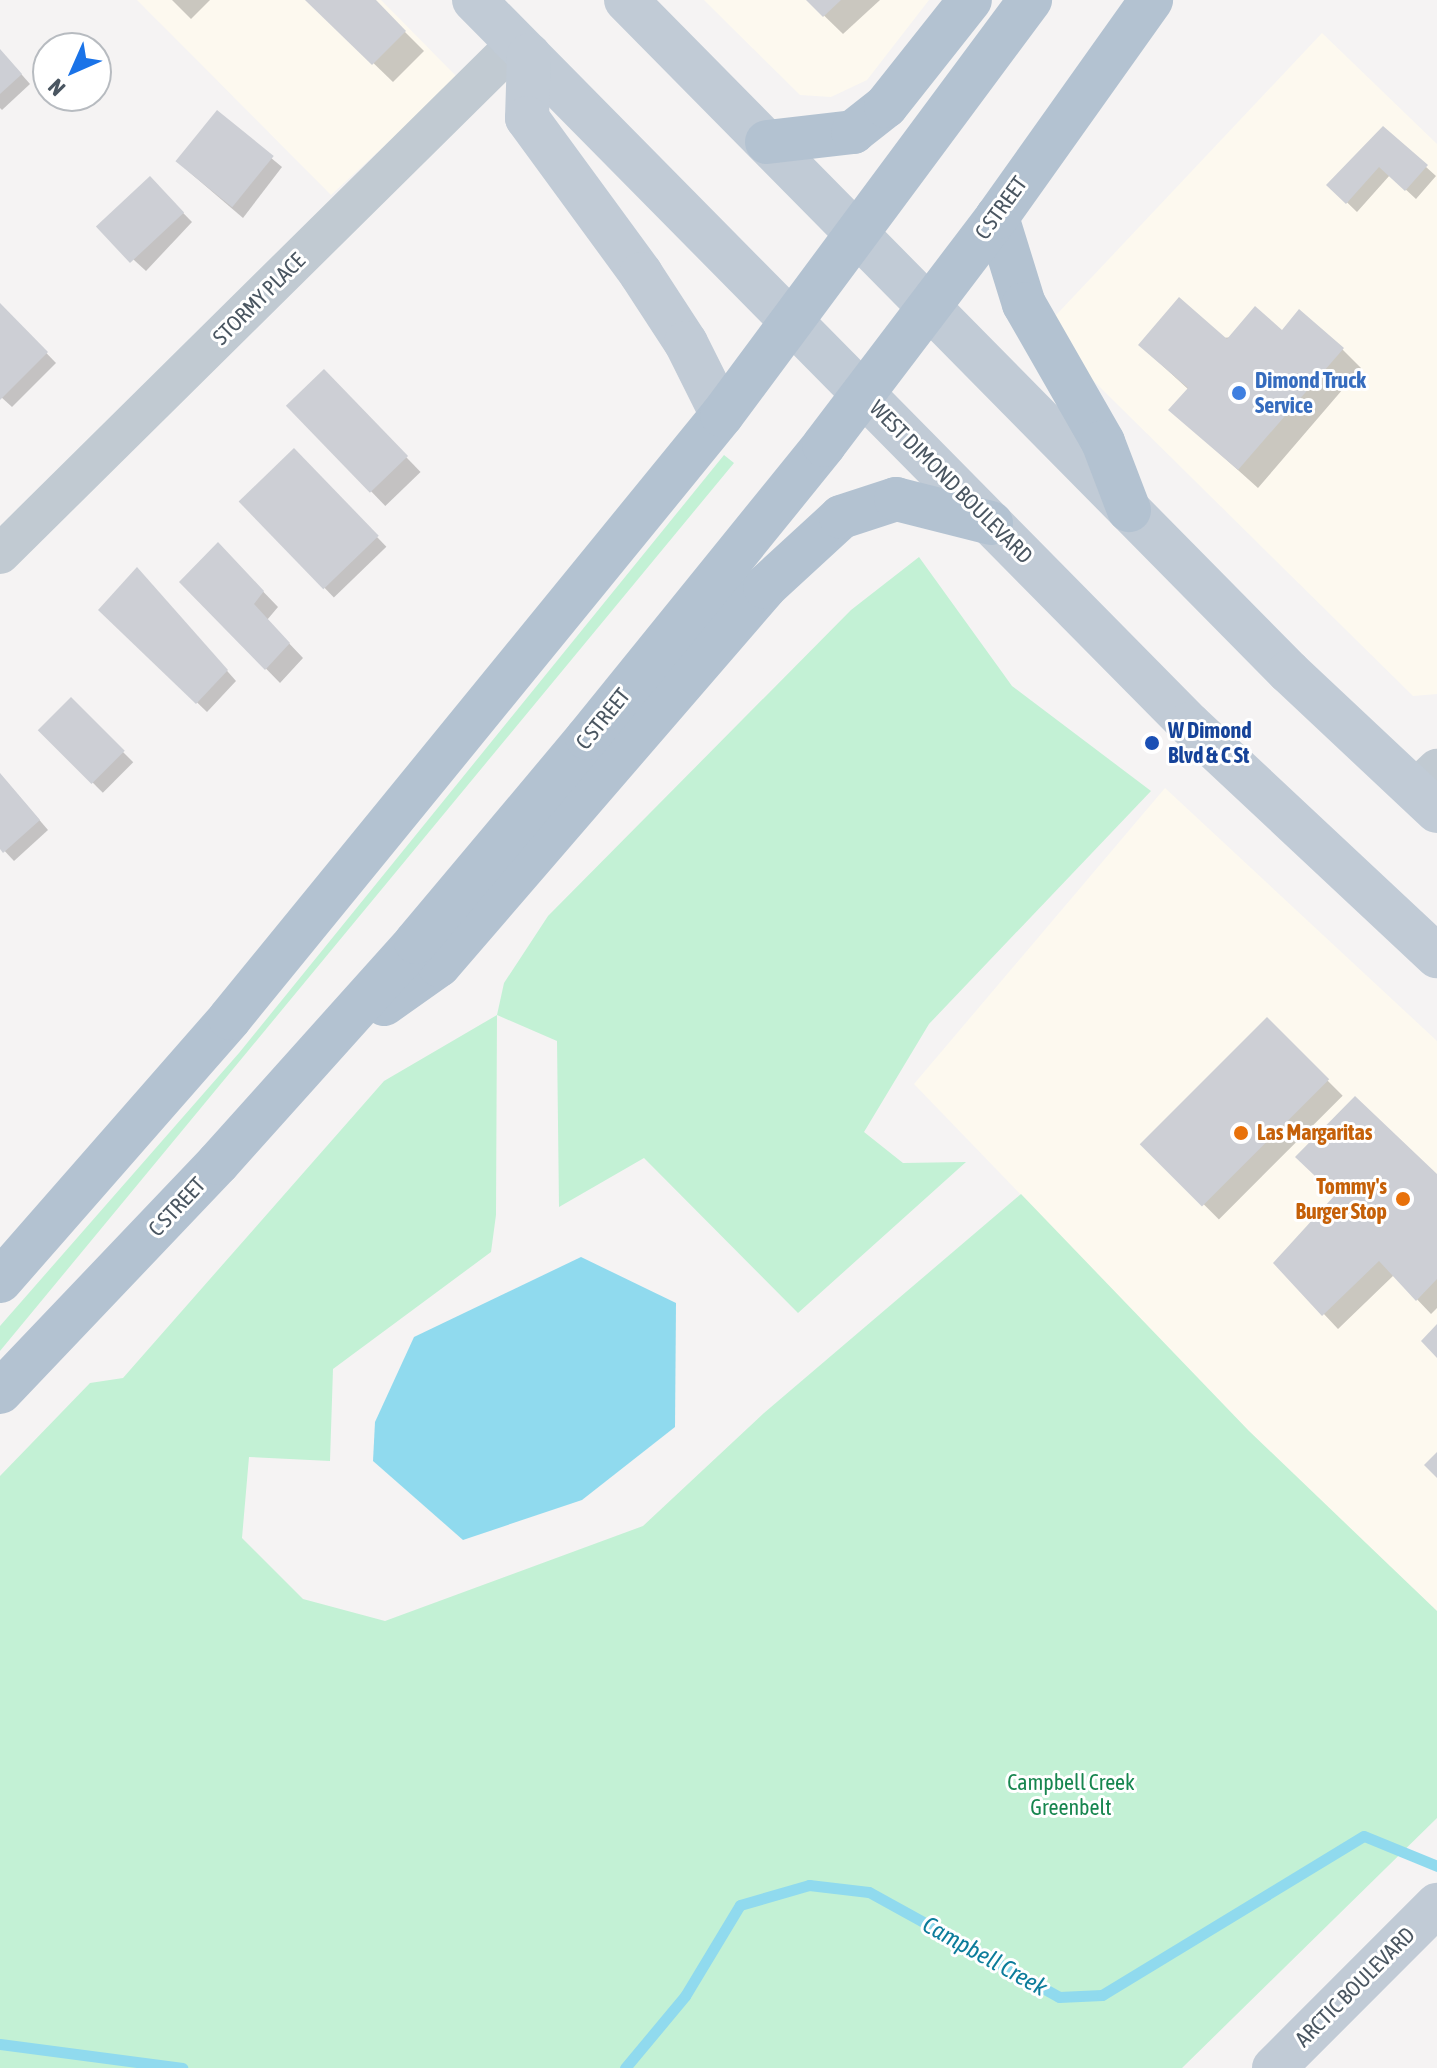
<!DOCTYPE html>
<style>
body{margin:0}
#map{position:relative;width:1437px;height:2068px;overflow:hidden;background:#f5f3f3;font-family:"Asap Condensed",sans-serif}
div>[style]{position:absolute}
.commercial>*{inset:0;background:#fdf9ef}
.green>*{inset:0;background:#c3f1d5}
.water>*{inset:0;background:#90daee}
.shadow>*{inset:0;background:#0003;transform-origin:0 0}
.stream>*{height:11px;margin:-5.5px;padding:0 5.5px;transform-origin:5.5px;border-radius:5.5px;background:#90daee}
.building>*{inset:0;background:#cdcfd5;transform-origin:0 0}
.minor>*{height:40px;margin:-20px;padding:0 20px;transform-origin:20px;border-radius:20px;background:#c1cad2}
.secondary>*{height:44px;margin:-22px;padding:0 22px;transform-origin:22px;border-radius:22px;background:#c1cbd6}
.primary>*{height:44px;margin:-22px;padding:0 22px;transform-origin:22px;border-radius:22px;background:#b3c2d1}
.dots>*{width:22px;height:22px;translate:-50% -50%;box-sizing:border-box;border:4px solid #fff;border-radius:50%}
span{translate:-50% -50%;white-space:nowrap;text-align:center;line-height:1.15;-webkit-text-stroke:6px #fff;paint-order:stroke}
.street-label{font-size:22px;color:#4a5661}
.shop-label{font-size:22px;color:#366cbe;font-weight:700}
.left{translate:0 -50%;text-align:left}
.transit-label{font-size:22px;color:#164399;font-weight:700}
.food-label{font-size:22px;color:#c56008;font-weight:700}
.right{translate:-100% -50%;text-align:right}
.park-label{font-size:22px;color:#17864f}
.water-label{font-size:24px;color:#0c7c9b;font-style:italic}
.north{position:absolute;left:32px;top:32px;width:80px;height:80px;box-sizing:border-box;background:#fff;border:2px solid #b7bbc0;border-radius:50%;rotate:225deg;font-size:22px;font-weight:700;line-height:32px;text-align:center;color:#4a5661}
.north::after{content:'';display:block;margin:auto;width:28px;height:36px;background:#1a73e8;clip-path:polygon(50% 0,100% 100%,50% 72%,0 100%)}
</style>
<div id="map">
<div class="commercial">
<div style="clip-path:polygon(137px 0,381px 0,458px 78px,331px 195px)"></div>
<div style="clip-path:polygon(704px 0,929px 0,867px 80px,831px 97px,800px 95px)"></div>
<div style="clip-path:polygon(1322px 33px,1437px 144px,1437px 694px,1413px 696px,1042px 330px)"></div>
<div style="clip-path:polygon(1165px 788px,1437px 1041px,1437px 1611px,1275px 1458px,914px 1084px)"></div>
</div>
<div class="green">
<div style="clip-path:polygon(724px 455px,734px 463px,0 1351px,0 1326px,239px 1053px)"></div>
<div style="clip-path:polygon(919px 557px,1012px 686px,1151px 791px,929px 1024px,864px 1132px,903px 1163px,966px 1162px,798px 1313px,644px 1158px,559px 1207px,557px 1041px,497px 1015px,496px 1215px,491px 1252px,333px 1369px,330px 1461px,249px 1457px,242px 1538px,303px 1599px,385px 1621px,643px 1526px,764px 1413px,1021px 1194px,1249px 1431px,1437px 1611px,1437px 1818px,1182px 2068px,0 2068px,0 1476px,90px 1383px,123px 1378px,384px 1081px,497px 1015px,504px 983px,548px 916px,851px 610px)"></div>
</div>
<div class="water">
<div style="clip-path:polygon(581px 1257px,676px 1303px,675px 1427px,582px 1500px,463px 1540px,373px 1461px,375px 1422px,414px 1337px)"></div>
</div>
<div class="shadow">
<div style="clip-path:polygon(172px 0,210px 0,191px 19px)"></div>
<div style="clip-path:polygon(308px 0,373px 0,424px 51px,393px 82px)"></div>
<div style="clip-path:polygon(808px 0,880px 0,843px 34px)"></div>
<div style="clip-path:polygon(0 50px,30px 84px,2px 110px,0 108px)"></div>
<div style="clip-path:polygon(217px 113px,282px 167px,243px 218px,188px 171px)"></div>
<div style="clip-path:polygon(1384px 129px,1436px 176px,1416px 199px,1390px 175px,1357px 212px,1329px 185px)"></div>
<div style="clip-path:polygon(150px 179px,192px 222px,146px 271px,111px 239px)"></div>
<div style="clip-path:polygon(0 305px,56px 363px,12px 407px,0 396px)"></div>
<div style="clip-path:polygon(1282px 333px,1342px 349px,1361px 368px,1258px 488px,1171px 410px,1189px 390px,1140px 345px)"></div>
<div style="left:324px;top:372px;width:139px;height:49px;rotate:46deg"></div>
<div style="left:294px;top:451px;width:133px;height:73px;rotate:46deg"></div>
<div style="clip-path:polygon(233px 560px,278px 607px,267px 620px,303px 658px,280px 683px,182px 582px)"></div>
<div style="clip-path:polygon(147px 580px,236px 681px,207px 712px,101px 610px)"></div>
<div style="left:71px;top:700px;width:88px;height:43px;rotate:45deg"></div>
<div style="clip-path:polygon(0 774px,48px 830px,14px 861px,0 846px)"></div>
<div style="left:1267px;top:1020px;width:107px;height:175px;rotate:45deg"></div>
<div style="clip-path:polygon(1437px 1177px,1437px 1308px,1431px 1314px,1394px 1275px,1338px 1329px,1276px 1263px)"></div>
</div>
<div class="stream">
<div style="left:0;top:2044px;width:184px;rotate:7.5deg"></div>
<div style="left:625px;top:2068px;width:94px;rotate:-50.2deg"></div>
<div style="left:685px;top:1996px;width:106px;rotate:-58.9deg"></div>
<div style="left:740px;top:1905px;width:72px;rotate:-16.2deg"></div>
<div style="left:809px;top:1885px;width:60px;rotate:6.7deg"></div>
<div style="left:869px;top:1892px;width:217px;rotate:28.9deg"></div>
<div style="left:1059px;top:1997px;width:43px;rotate:-2.7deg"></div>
<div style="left:1102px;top:1995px;width:306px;rotate:-31.3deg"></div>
<div style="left:1364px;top:1836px;width:79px;rotate:22.3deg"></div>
</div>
<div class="building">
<div style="clip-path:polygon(305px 0,376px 0,406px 31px,372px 65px)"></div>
<div style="clip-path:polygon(806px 0,841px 0,823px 17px)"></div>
<div style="clip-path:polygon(0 49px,22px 74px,0 94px)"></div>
<div style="left:217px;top:110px;width:73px;height:66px;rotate:39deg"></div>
<div style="clip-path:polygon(1383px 126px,1428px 165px,1405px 191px,1379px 167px,1346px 204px,1326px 185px)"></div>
<div style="left:150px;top:176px;width:50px;height:74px;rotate:47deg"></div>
<div style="clip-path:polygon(1179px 297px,1227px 339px,1255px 306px,1282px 330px,1299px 309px,1344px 348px,1238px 470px,1168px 410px,1188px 388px,1138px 345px)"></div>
<div style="clip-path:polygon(0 303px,48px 352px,0 400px)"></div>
<div style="left:324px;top:369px;width:121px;height:53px;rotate:46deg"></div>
<div style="left:294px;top:448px;width:122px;height:77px;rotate:46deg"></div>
<div style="clip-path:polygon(218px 542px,264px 591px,254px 604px,290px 643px,265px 670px,179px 582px)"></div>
<div style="clip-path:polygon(137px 567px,228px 670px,196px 704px,98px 610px)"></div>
<div style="left:71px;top:697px;width:76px;height:47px;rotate:45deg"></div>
<div style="clip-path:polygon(0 773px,40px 820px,3px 853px,0 849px)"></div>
<div style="left:1267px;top:1017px;width:88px;height:180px;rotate:45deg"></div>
<div style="clip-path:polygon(1355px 1096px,1437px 1174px,1437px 1279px,1416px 1301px,1379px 1261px,1322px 1316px,1273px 1263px,1335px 1195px,1295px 1157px)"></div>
<div style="clip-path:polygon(1437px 1324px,1437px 1358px,1421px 1341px)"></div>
<div style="clip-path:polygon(1437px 1452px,1437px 1478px,1424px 1465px)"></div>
</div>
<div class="minor">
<div style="left:0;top:554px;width:727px;rotate:-44.67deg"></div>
<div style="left:1414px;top:791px;width:32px;rotate:-44deg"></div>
</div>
<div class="secondary">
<div style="left:474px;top:0;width:1018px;rotate:45.36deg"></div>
<div style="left:1189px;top:724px;width:340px;rotate:43.1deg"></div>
<div style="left:626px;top:0;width:944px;rotate:45.39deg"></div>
<div style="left:1289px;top:672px;width:203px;rotate:43.2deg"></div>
<div style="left:529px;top:55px;width:63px;rotate:91.8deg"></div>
<div style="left:527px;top:118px;width:193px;rotate:53.8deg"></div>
<div style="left:641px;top:274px;width:82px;rotate:56.9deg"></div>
<div style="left:686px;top:343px;width:80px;rotate:63.4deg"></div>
<div style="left:1274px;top:2068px;width:231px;rotate:-45deg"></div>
</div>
<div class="primary">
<div style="left:767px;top:142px;width:87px;rotate:-6.6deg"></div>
<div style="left:853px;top:132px;width:42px;rotate:-38.2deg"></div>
<div style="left:886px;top:106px;width:135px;rotate:-51.6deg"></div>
<div style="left:997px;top:217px;width:91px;rotate:72.8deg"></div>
<div style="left:1024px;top:304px;width:159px;rotate:60.2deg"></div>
<div style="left:1103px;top:442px;width:73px;rotate:69.1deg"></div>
<div style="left:384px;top:1004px;width:67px;rotate:-35.3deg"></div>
<div style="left:439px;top:965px;width:499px;rotate:-49.2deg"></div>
<div style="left:765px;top:587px;width:103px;rotate:-42.6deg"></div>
<div style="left:841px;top:517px;width:58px;rotate:-18.1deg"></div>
<div style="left:896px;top:499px;width:98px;rotate:14.2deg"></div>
<div style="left:0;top:1281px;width:349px;rotate:-48.8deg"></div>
<div style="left:230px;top:1018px;width:778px;rotate:-50.79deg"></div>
<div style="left:722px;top:415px;width:517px;rotate:-53.42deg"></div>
<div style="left:0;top:1392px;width:316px;rotate:-46.4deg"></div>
<div style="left:218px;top:1163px;width:297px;rotate:-48.1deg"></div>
<div style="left:416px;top:942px;width:266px;rotate:-50deg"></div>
<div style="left:587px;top:738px;width:377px;rotate:-51deg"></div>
<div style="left:824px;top:445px;width:286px;rotate:-52.8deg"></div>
<div style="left:997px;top:217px;width:266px;rotate:-54.6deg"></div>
</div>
<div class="dots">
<div style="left:1239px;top:393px;background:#3f7fe0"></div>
<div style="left:1152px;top:743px;background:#1a4fb4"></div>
<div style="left:1241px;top:1133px;background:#e8710a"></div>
<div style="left:1403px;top:1199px;background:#e8710a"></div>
</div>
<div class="street-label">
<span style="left:1001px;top:208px;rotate:-54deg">C STREET</span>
<span style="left:259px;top:299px;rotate:-45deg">STORMY PLACE</span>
<span style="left:951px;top:482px;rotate:45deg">WEST DIMOND BOULEVARD</span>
<span style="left:603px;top:719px;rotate:-51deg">C STREET</span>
<span style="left:177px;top:1207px;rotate:-47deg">C STREET</span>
<span style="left:1355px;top:1987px;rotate:-45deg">ARCTIC BOULEVARD</span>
</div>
<div class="shop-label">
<span class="left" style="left:1255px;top:393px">Dimond Truck<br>Service</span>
</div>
<div class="transit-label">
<span class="left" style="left:1168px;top:743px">W Dimond<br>Blvd &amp; C St</span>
</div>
<div class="food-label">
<span class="left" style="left:1257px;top:1133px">Las Margaritas</span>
<span class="right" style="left:1387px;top:1199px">Tommy's<br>Burger Stop</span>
</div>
<div class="park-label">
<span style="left:1071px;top:1795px">Campbell Creek<br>Greenbelt</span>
</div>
<div class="water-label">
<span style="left:985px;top:1956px;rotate:29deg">Campbell Creek</span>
</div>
<div class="north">N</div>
</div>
